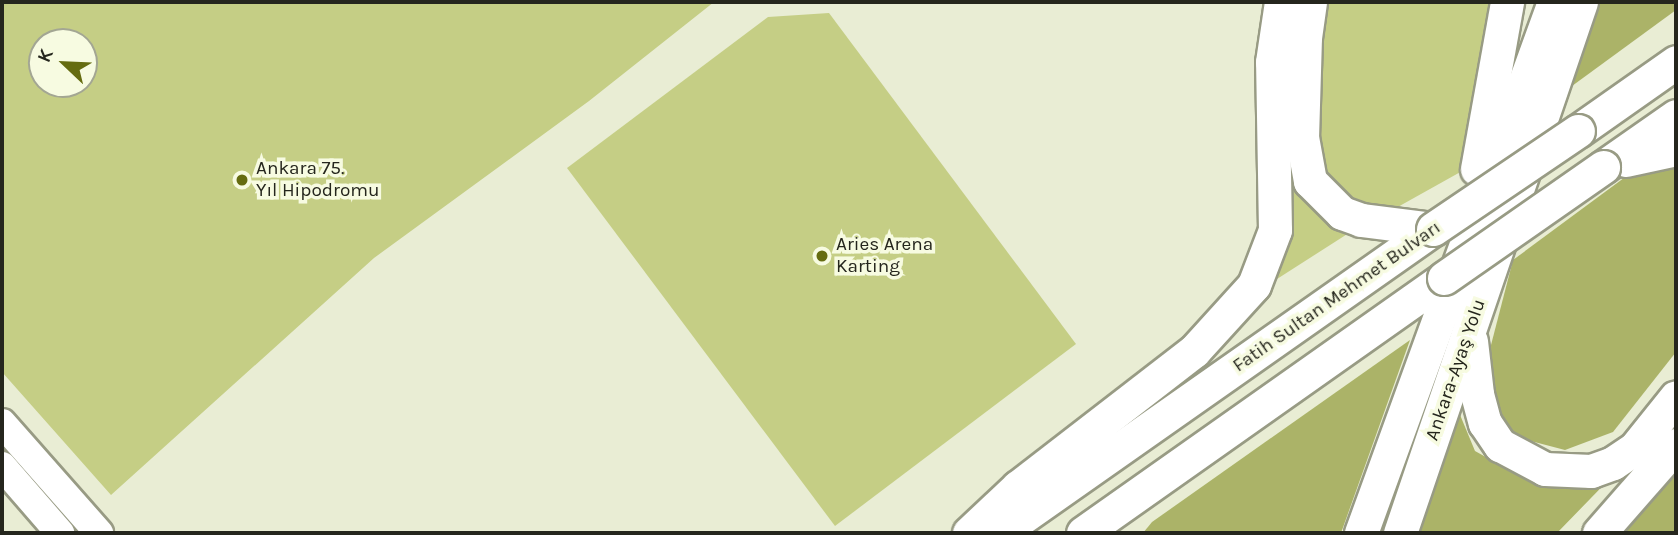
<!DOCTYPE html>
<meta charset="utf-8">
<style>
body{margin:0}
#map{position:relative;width:1678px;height:535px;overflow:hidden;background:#e9edd4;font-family:Karla,sans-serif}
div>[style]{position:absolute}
.green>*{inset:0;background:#c5ce85}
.forest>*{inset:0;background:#abb368}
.roads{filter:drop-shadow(2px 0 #989b84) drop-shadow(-2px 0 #989b84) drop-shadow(0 2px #989b84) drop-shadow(0 -2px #989b84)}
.major>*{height:28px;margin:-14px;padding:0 14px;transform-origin:14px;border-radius:14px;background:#fff}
.highway>*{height:33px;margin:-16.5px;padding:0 16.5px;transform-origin:16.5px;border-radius:16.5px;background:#fff}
.bridges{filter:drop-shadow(2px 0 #989b84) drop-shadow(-2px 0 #989b84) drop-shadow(0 2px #989b84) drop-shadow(0 -2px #989b84)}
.highway-bridge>*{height:33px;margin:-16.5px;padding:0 16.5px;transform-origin:16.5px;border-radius:16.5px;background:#fff}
.dots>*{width:19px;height:19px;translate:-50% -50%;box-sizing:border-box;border:4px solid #f7fbe1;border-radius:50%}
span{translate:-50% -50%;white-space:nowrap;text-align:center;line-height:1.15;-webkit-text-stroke:7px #f7fbe1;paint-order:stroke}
.poi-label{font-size:19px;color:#25261d}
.left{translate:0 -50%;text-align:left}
.street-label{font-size:19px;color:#25261d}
.frame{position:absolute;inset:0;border:4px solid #25261d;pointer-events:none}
.north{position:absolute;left:28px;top:28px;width:70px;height:70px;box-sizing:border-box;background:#f7fbe1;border:2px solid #a3a693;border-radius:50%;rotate:293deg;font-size:19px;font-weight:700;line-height:28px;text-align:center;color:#25261d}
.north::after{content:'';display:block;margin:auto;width:24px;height:32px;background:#656c10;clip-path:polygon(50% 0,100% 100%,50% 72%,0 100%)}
</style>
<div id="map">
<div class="green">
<div style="clip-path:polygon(evenodd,2px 2px,714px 2px,589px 101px,374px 258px,111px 495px,2px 372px,2px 2px,42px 42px,84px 42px,84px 84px,42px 84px,42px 42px)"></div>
<div style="clip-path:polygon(1321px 2px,1501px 2px,1464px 170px,1387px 213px,1359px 209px,1324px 185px,1312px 147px)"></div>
<div style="clip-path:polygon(829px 13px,1076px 344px,835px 526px,567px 168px,768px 17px)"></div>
<div style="clip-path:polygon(1295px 144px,1352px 231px,1266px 286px,1286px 169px)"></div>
</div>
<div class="forest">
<div style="clip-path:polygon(1599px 2px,1676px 2px,1676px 10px,1572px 86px)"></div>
<div style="clip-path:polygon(1663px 164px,1676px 167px,1676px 352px,1613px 432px,1565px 450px,1515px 437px,1497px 413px,1483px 376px,1513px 260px,1632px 172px)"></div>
<div style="clip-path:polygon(1410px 340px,1341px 533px,1143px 533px,1152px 522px)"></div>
<div style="clip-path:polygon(1458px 410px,1475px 451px,1527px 480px,1562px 486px,1625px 463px,1557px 533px,1417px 533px)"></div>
<div style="clip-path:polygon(1676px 457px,1676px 533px,1611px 533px)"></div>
</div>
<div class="roads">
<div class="major">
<div style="left:2px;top:423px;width:147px;rotate:48.6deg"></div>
<div style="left:2px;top:466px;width:89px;rotate:49.1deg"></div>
</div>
<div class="highway">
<div style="left:1310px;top:2px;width:35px;rotate:98deg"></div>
<div style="left:1305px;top:37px;width:100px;rotate:91.7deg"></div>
<div style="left:1302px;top:137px;width:45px;rotate:79.7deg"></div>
<div style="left:1310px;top:181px;width:45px;rotate:45deg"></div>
<div style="left:1342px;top:213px;width:20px;rotate:20deg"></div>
<div style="left:1361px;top:220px;width:73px;rotate:7.1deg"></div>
<div style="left:1578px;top:131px;width:120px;rotate:-35.1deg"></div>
<div style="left:1626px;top:160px;width:51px;rotate:-12.4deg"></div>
<div style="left:1603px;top:167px;width:89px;rotate:-34.9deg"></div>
<div style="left:1477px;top:169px;width:170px;rotate:-79.8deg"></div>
<div style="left:1471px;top:341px;width:53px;rotate:83.5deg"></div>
<div style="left:1477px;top:394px;width:30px;rotate:75deg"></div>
<div style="left:1485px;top:423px;width:27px;rotate:56deg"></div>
<div style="left:1500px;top:445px;width:51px;rotate:28.1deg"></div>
<div style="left:1545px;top:469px;width:46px;rotate:2.5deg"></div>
<div style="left:1591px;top:471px;width:23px;rotate:-20deg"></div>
<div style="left:1613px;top:463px;width:27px;rotate:-34deg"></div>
<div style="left:1635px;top:448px;width:65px;rotate:-51.2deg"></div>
<div style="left:969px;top:533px;width:67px;rotate:-43.2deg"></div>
<div style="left:1018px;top:487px;width:222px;rotate:-37.7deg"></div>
<div style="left:1194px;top:351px;width:89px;rotate:-47.7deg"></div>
<div style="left:1254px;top:285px;width:59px;rotate:-69.1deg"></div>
<div style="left:1275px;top:230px;width:168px;rotate:-91deg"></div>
<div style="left:1272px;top:62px;width:61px;rotate:-81.5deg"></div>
<div style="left:1000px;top:533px;width:529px;rotate:-35.07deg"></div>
<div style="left:1083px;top:533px;width:442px;rotate:-35.2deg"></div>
<div style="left:1361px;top:533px;width:565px;rotate:-70.03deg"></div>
<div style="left:1400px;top:533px;width:561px;rotate:-71.18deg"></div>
<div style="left:1599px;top:533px;width:117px;rotate:-48.8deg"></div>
</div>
</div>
<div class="bridges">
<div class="highway-bridge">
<div style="left:1433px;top:229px;width:175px;rotate:-34.1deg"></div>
<div style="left:1444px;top:278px;width:194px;rotate:-34.9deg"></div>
</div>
</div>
<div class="dots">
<div style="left:242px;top:180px;background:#656c10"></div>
<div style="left:822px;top:256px;background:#656c10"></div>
</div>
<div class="poi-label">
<span class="left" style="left:256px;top:180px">Ankara 75.<br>Yıl Hipodromu</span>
<span class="left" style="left:836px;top:256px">Aries Arena<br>Karting</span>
</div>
<div class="street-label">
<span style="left:1337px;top:297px;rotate:-35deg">Fatih Sultan Mehmet Bulvarı</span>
<span style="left:1456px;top:370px;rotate:-71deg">Ankara-Ayaş Yolu</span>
</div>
<div class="frame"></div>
<div class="north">K</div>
</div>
